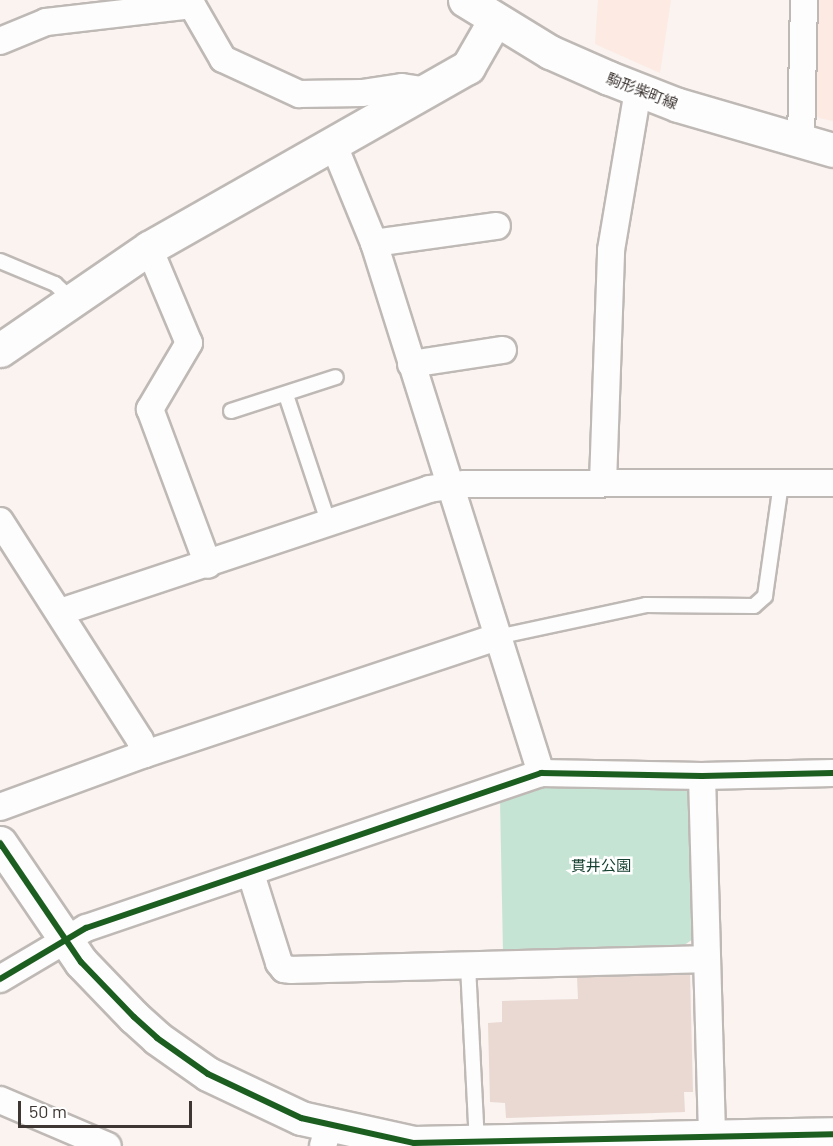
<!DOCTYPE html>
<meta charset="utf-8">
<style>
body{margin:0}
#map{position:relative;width:833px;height:1146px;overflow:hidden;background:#faf3f0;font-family:Barlow,"Noto Sans JP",sans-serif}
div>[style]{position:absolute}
.built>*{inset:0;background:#fceae3}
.green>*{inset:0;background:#c6e4d3}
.building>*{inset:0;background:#e9d9d2}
.roads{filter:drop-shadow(2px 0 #bfb9b6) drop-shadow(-2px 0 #bfb9b6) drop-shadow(0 2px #bfb9b6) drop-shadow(0 -2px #bfb9b6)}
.lane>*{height:14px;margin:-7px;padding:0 7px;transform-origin:7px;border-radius:7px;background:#fefdfd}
.street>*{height:26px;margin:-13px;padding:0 13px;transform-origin:13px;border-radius:13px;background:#fefdfd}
.secondary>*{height:33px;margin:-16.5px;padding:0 16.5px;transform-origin:16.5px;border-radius:16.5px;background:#fefdfd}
.cycleway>*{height:6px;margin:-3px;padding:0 3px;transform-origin:3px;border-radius:3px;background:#1b5e20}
span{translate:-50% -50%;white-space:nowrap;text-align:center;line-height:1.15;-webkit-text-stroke:5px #fff;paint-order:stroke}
.street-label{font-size:15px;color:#3d3633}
.park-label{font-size:15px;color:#15402f}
.scale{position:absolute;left:18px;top:1101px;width:174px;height:27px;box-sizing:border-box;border:3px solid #3d3633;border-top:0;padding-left:8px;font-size:18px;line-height:21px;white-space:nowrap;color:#3d3633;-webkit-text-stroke:4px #fff;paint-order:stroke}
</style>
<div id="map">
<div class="built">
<div style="clip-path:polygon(598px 0,671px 0,660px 73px,595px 44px)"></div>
<div style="clip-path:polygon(814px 0,833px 0,833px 121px,819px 118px,812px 111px)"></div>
</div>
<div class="green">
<div style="clip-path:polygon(682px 783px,689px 793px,693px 939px,683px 946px,503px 952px,500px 800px,546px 784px)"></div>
</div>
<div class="building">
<div style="clip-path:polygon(690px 974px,693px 1092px,684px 1092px,685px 1112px,506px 1118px,505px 1103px,490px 1102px,488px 1023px,502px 1022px,502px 1001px,578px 999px,577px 977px)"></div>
</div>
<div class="roads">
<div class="lane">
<div style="left:0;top:261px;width:60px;rotate:22.7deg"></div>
<div style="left:55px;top:284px;width:23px;rotate:43deg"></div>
<div style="left:286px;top:395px;width:136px;rotate:71.6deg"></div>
<div style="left:231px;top:411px;width:110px;rotate:-17.9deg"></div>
<div style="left:497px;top:637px;width:152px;rotate:-12.1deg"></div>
<div style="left:646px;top:605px;width:108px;rotate:0.5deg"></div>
<div style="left:754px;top:606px;width:15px;rotate:-42deg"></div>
<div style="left:765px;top:596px;width:114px;rotate:-81.9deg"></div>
<div style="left:468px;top:966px;width:177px;rotate:87.1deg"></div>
</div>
<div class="street">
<div style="left:189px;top:0;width:68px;rotate:60deg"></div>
<div style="left:223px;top:59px;width:84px;rotate:24.7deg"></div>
<div style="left:299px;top:94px;width:63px;rotate:-0.9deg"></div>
<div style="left:362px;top:93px;width:40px;rotate:-8.5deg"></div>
<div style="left:402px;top:87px;width:25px;rotate:9deg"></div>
<div style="left:0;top:41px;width:50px;rotate:-22.4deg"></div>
<div style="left:46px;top:22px;width:147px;rotate:-6.6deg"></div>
<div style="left:801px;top:142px;width:142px;rotate:-88.8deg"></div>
<div style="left:333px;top:143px;width:108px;rotate:67.7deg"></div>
<div style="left:374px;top:243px;width:556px;rotate:72.51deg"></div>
<div style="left:374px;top:243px;width:124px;rotate:-7.9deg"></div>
<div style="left:149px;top:248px;width:103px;rotate:67.2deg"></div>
<div style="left:189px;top:343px;width:77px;rotate:120.6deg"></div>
<div style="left:150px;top:409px;width:166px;rotate:69.6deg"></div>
<div style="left:411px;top:364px;width:93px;rotate:-8.7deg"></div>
<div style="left:603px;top:483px;width:233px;rotate:-88deg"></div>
<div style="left:611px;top:250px;width:162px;rotate:-80.4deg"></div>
<div style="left:0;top:521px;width:260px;rotate:57.4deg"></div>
<div style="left:140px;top:740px;width:15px;rotate:70deg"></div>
<div style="left:60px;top:612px;width:389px;rotate:-18.4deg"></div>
<div style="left:429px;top:489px;width:36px;rotate:-8deg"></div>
<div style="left:465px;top:484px;width:368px;rotate:-0.2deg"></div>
<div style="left:702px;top:776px;width:362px;rotate:88.4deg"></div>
<div style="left:0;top:807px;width:154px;rotate:-20.1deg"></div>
<div style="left:145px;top:754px;width:371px;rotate:-18.4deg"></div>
<div style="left:251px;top:874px;width:93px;rotate:72.5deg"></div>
<div style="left:279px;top:963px;width:8px;rotate:50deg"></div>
<div style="left:284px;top:969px;width:8px;rotate:7deg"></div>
<div style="left:292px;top:970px;width:415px;rotate:-1.5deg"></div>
<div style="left:0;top:979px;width:100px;rotate:-30.7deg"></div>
<div style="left:86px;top:928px;width:481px;rotate:-18.8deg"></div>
<div style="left:541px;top:773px;width:161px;rotate:1.1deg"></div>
<div style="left:702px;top:776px;width:131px;rotate:-1.3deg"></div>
<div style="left:0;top:1100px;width:117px;rotate:23.1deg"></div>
<div style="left:323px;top:1146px;width:22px;rotate:-74deg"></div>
</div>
<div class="secondary">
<div style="left:465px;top:0;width:100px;rotate:31.5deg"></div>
<div style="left:550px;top:52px;width:64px;rotate:23.8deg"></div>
<div style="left:609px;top:78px;width:74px;rotate:21.4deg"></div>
<div style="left:678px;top:105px;width:161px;rotate:16.2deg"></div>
<div style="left:0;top:350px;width:181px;rotate:-34.4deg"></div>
<div style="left:149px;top:248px;width:367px;rotate:-29.6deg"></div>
<div style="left:468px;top:67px;width:54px;rotate:-60.1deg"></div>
<div style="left:0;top:843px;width:144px;rotate:55.8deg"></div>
<div style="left:81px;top:962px;width:76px;rotate:46.1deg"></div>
<div style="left:134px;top:1017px;width:31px;rotate:42deg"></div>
<div style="left:157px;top:1038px;width:62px;rotate:35.2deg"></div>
<div style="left:208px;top:1074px;width:103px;rotate:25.3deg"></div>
<div style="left:301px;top:1118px;width:116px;rotate:12.5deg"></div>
<div style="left:414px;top:1143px;width:419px;rotate:-1.2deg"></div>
</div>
</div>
<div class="cycleway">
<div style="left:0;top:843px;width:144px;rotate:55.8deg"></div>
<div style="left:81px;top:962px;width:76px;rotate:46.1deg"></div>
<div style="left:134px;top:1017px;width:31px;rotate:42deg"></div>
<div style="left:157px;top:1038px;width:62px;rotate:35.2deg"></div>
<div style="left:208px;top:1074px;width:103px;rotate:25.3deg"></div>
<div style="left:301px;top:1118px;width:116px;rotate:12.5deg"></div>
<div style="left:414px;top:1143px;width:419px;rotate:-1.2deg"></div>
<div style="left:0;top:979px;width:100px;rotate:-30.7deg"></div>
<div style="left:86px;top:928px;width:481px;rotate:-18.8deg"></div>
<div style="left:541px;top:773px;width:161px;rotate:1.1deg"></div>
<div style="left:702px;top:776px;width:131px;rotate:-1.3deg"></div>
</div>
<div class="street-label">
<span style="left:642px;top:91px;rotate:21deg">駒形柴町線</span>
</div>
<div class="park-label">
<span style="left:601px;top:866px">貫井公園</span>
</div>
<div class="scale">50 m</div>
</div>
